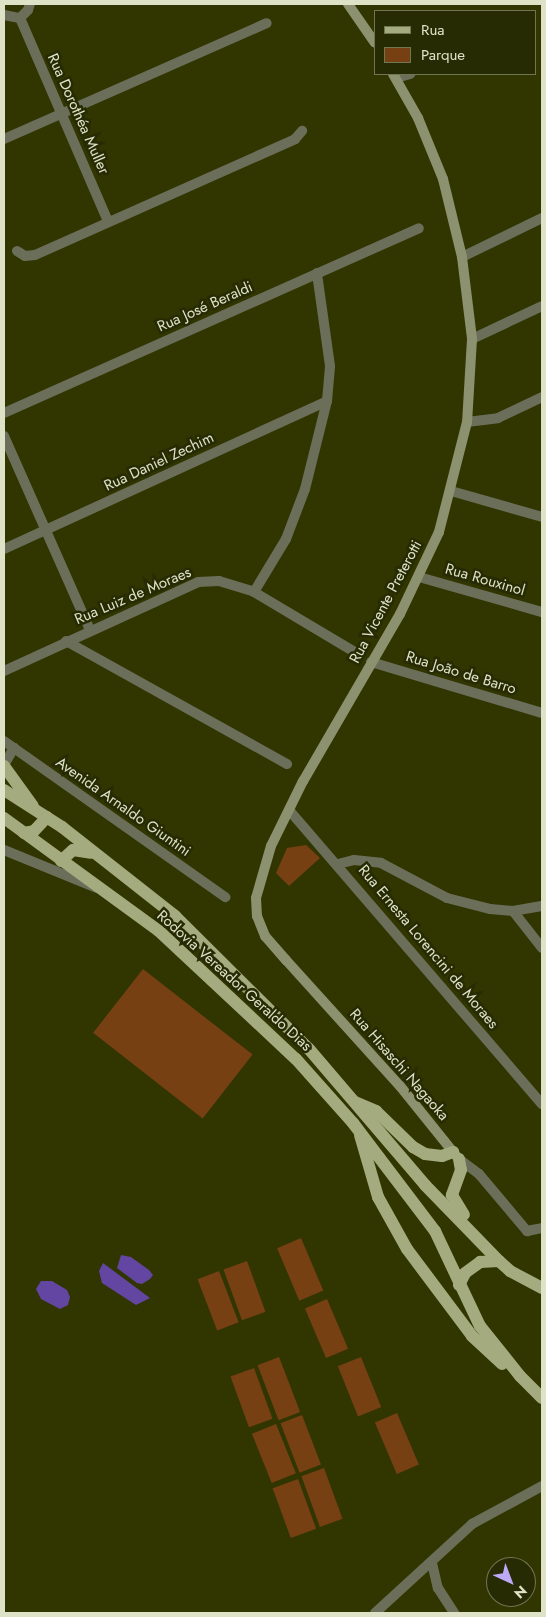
<!DOCTYPE html>
<meta charset="utf-8">
<style>
body{margin:0}
#map{position:relative;width:546px;height:1617px;overflow:hidden;background:#313500;font-family:Jost,sans-serif}
div>[style]{position:absolute}
.green>*{inset:0;background:#774013;transform-origin:0 0}
.water>*{inset:0;background:#6246a1}
.street>*{height:10px;margin:-5px;padding:0 5px;transform-origin:5px;border-radius:5px;background:#6b6f59}
.secondary>*{height:10px;margin:-5px;padding:0 5px;transform-origin:5px;border-radius:5px;background:#8c916f}
.primary>*{height:12px;margin:-6px;padding:0 6px;transform-origin:6px;border-radius:6px;background:#a4ab7f}
span{translate:-50% -50%;white-space:nowrap;text-align:center;line-height:1.15;-webkit-text-stroke:5px #272b04;paint-order:stroke}
.street-label{font-size:15px;color:#dee3c8}
.frame{position:absolute;inset:0;border:5px solid #dee3c8;pointer-events:none}
.legend{position:absolute;left:374px;top:10px;width:162px;height:65px;box-sizing:border-box;background:#272b04;border:1px solid #707552;margin:0;padding:6px 9px;list-style:none;font-size:15px;color:#dee3c8}
.legend li{display:flex;align-items:center;gap:10px;height:25px}
.legend b{width:25px;border:1px solid #707552}
.north{position:absolute;left:486px;top:1557px;width:50px;height:50px;box-sizing:border-box;background:#272b04;border:1px solid #707552;border-radius:50%;rotate:137deg;font-size:14px;font-weight:700;line-height:20px;text-align:center;color:#dee3c8}
.north::after{content:'';display:block;margin:auto;width:18px;height:22px;background:#bcaaf6;clip-path:polygon(50% 0,100% 100%,50% 72%,0 100%)}
</style>
<div id="map">
<div class="green">
<div style="clip-path:polygon(306px 845px,320px 858px,289px 886px,276px 873px,287px 848px)"></div>
<div style="left:143px;top:969px;width:139px;height:81px;rotate:38deg"></div>
<div style="left:301px;top:1238px;width:57px;height:26px;rotate:67deg"></div>
<div style="left:247px;top:1261px;width:54px;height:25px;rotate:70deg"></div>
<div style="left:219px;top:1271px;width:55px;height:23px;rotate:69deg"></div>
<div style="left:327px;top:1299px;width:54px;height:24px;rotate:67deg"></div>
<div style="left:279px;top:1357px;width:59px;height:23px;rotate:69deg"></div>
<div style="left:361px;top:1357px;width:54px;height:25px;rotate:68deg"></div>
<div style="left:254px;top:1368px;width:54px;height:25px;rotate:70deg"></div>
<div style="left:397px;top:1413px;width:56px;height:24px;rotate:67deg"></div>
<div style="left:302px;top:1415px;width:53px;height:23px;rotate:69deg"></div>
<div style="left:276px;top:1424px;width:53px;height:26px;rotate:68deg"></div>
<div style="left:324px;top:1468px;width:54px;height:24px;rotate:70deg"></div>
<div style="left:298px;top:1479px;width:53px;height:27px;rotate:70deg"></div>
</div>
<div class="water">
<div style="clip-path:polygon(121px 1255px,131px 1257px,149px 1270px,153px 1275px,150px 1279px,142px 1284px,137px 1283px,117px 1268px)"></div>
<div style="clip-path:polygon(103px 1263px,150px 1298px,136px 1305px,102px 1283px,99px 1271px)"></div>
<div style="clip-path:polygon(41px 1281px,52px 1281px,67px 1290px,70px 1297px,68px 1305px,60px 1309px,41px 1299px,36px 1289px)"></div>
</div>
<div class="street">
<div style="left:4px;top:15px;width:16px;rotate:11deg"></div>
<div style="left:20px;top:18px;width:11px;rotate:-45deg"></div>
<div style="left:28px;top:10px;width:6px;rotate:-72deg"></div>
<div style="left:20px;top:18px;width:221px;rotate:66.6deg"></div>
<div style="left:396px;top:78px;width:15px;rotate:-16deg"></div>
<div style="left:4px;top:139px;width:287px;rotate:-23.8deg"></div>
<div style="left:17px;top:251px;width:9px;rotate:32deg"></div>
<div style="left:25px;top:256px;width:10px;rotate:-6deg"></div>
<div style="left:35px;top:255px;width:285px;rotate:-24deg"></div>
<div style="left:295px;top:139px;width:11px;rotate:-49deg"></div>
<div style="left:462px;top:257px;width:89px;rotate:-26deg"></div>
<div style="left:472px;top:339px;width:77px;rotate:-25.2deg"></div>
<div style="left:4px;top:413px;width:454px;rotate:-24deg"></div>
<div style="left:467px;top:422px;width:31px;rotate:-7deg"></div>
<div style="left:498px;top:418px;width:49px;rotate:-25.5deg"></div>
<div style="left:4px;top:436px;width:212px;rotate:66.1deg"></div>
<div style="left:451px;top:491px;width:95px;rotate:15.9deg"></div>
<div style="left:4px;top:549px;width:355px;rotate:-24.6deg"></div>
<div style="left:419px;top:577px;width:128px;rotate:15.9deg"></div>
<div style="left:254px;top:592px;width:62px;rotate:-58.9deg"></div>
<div style="left:286px;top:539px;width:53px;rotate:-69.2deg"></div>
<div style="left:305px;top:489px;width:91px;rotate:-76deg"></div>
<div style="left:327px;top:401px;width:35px;rotate:-85deg"></div>
<div style="left:330px;top:366px;width:94px;rotate:-98deg"></div>
<div style="left:66px;top:641px;width:253px;rotate:29.1deg"></div>
<div style="left:371px;top:662px;width:178px;rotate:16.6deg"></div>
<div style="left:4px;top:671px;width:213px;rotate:-24.6deg"></div>
<div style="left:198px;top:582px;width:21px;rotate:-3deg"></div>
<div style="left:219px;top:581px;width:37px;rotate:17deg"></div>
<div style="left:254px;top:592px;width:115px;rotate:30.8deg"></div>
<div style="left:4px;top:741px;width:271px;rotate:35.2deg"></div>
<div style="left:4px;top:765px;width:20px;rotate:-60deg"></div>
<div style="left:289px;top:810px;width:388px;rotate:49.3deg"></div>
<div style="left:4px;top:850px;width:100px;rotate:22.2deg"></div>
<div style="left:338px;top:864px;width:16px;rotate:-14deg"></div>
<div style="left:354px;top:860px;width:27px;rotate:6deg"></div>
<div style="left:381px;top:863px;width:75px;rotate:27.9deg"></div>
<div style="left:447px;top:898px;width:44px;rotate:14.3deg"></div>
<div style="left:490px;top:909px;width:23px;rotate:5deg"></div>
<div style="left:513px;top:911px;width:29px;rotate:-10deg"></div>
<div style="left:513px;top:911px;width:47px;rotate:51.9deg"></div>
<div style="left:459px;top:1159px;width:25px;rotate:37deg"></div>
<div style="left:479px;top:1174px;width:75px;rotate:49.9deg"></div>
<div style="left:527px;top:1231px;width:15px;rotate:-11deg"></div>
<div style="left:432px;top:1563px;width:26px;rotate:77deg"></div>
<div style="left:438px;top:1588px;width:30px;rotate:57deg"></div>
<div style="left:375px;top:1613px;width:132px;rotate:-42.5deg"></div>
<div style="left:472px;top:1524px;width:80px;rotate:-28.5deg"></div>
</div>
<div class="secondary">
<div style="left:348px;top:4px;width:47px;rotate:55.3deg"></div>
<div style="left:393px;top:74px;width:51px;rotate:60.4deg"></div>
<div style="left:418px;top:118px;width:66px;rotate:67.7deg"></div>
<div style="left:443px;top:179px;width:80px;rotate:76.3deg"></div>
<div style="left:462px;top:257px;width:83px;rotate:83deg"></div>
<div style="left:472px;top:339px;width:83px;rotate:93.4deg"></div>
<div style="left:467px;top:422px;width:114px;rotate:104.3deg"></div>
<div style="left:439px;top:532px;width:91px;rotate:115.4deg"></div>
<div style="left:400px;top:614px;width:193px;rotate:120.1deg"></div>
<div style="left:303px;top:781px;width:72px;rotate:116.2deg"></div>
<div style="left:271px;top:846px;width:54px;rotate:106.1deg"></div>
<div style="left:256px;top:898px;width:18px;rotate:87deg"></div>
<div style="left:257px;top:916px;width:22px;rotate:68deg"></div>
<div style="left:265px;top:936px;width:32px;rotate:49deg"></div>
<div style="left:286px;top:960px;width:170px;rotate:47.9deg"></div>
<div style="left:400px;top:1086px;width:91px;rotate:51.2deg"></div>
</div>
<div class="primary">
<div style="left:4px;top:766px;width:49px;rotate:54.1deg"></div>
<div style="left:4px;top:790px;width:69px;rotate:32.5deg"></div>
<div style="left:62px;top:827px;width:144px;rotate:38.2deg"></div>
<div style="left:175px;top:916px;width:189px;rotate:44.8deg"></div>
<div style="left:309px;top:1049px;width:179px;rotate:49.5deg"></div>
<div style="left:425px;top:1185px;width:106px;rotate:45.8deg"></div>
<div style="left:499px;top:1261px;width:15px;rotate:42deg"></div>
<div style="left:510px;top:1271px;width:36px;rotate:28deg"></div>
<div style="left:4px;top:818px;width:192px;rotate:36.1deg"></div>
<div style="left:159px;top:931px;width:187px;rotate:43.1deg"></div>
<div style="left:296px;top:1059px;width:86px;rotate:48.3deg"></div>
<div style="left:353px;top:1123px;width:136px;rotate:52.8deg"></div>
<div style="left:435px;top:1231px;width:105px;rotate:64.7deg"></div>
<div style="left:480px;top:1326px;width:64px;rotate:51.3deg"></div>
<div style="left:520px;top:1376px;width:31px;rotate:45deg"></div>
<div style="left:24px;top:833px;width:10px;rotate:-11deg"></div>
<div style="left:34px;top:831px;width:19px;rotate:-47deg"></div>
<div style="left:61px;top:861px;width:16px;rotate:-43deg"></div>
<div style="left:73px;top:850px;width:18px;rotate:9deg"></div>
<div style="left:355px;top:1102px;width:23px;rotate:23deg"></div>
<div style="left:376px;top:1111px;width:52px;rotate:44.2deg"></div>
<div style="left:413px;top:1147px;width:14px;rotate:30deg"></div>
<div style="left:425px;top:1154px;width:17px;rotate:7deg"></div>
<div style="left:442px;top:1156px;width:12px;rotate:-20deg"></div>
<div style="left:360px;top:1135px;width:65px;rotate:73.8deg"></div>
<div style="left:378px;top:1197px;width:60px;rotate:60.9deg"></div>
<div style="left:407px;top:1249px;width:109px;rotate:53.2deg"></div>
<div style="left:472px;top:1336px;width:41px;rotate:43deg"></div>
<div style="left:459px;top:1159px;width:11px;rotate:80deg"></div>
<div style="left:461px;top:1170px;width:27px;rotate:110deg"></div>
<div style="left:452px;top:1195px;width:23px;rotate:59deg"></div>
<div style="left:459px;top:1285px;width:13px;rotate:-63deg"></div>
<div style="left:465px;top:1273px;width:19px;rotate:-36deg"></div>
<div style="left:480px;top:1262px;width:19px;rotate:-3deg"></div>
</div>
<div class="street-label">
<span style="left:78px;top:114px;rotate:66deg">Rua Dorothéa Muller</span>
<span style="left:205px;top:307px;rotate:-24deg">Rua José Beraldi</span>
<span style="left:159px;top:462px;rotate:-25deg">Rua Daniel Zechim</span>
<span style="left:485px;top:580px;rotate:16deg">Rua Rouxinol</span>
<span style="left:133px;top:596px;rotate:-23deg">Rua Luiz de Moraes</span>
<span style="left:386px;top:602px;rotate:-62deg">Rua Vicente Preterotti</span>
<span style="left:461px;top:673px;rotate:17deg">Rua João de Barro</span>
<span style="left:123px;top:807px;rotate:35deg">Avenida Arnaldo Giuntini</span>
<span style="left:428px;top:947px;rotate:50deg">Rua Ernesta Lorencini de Moraes</span>
<span style="left:234px;top:981px;rotate:42deg">Rodovia Vereador Geraldo Dias</span>
<span style="left:399px;top:1065px;rotate:49deg">Rua Hisaschi Nagaoka</span>
</div>
<div class="frame"></div>
<ul class="legend">
<li><b style="height:6px;background:#a4ab7f"></b>Rua</li>
<li><b style="height:14px;background:#774013"></b>Parque</li>
</ul>
<div class="north">N</div>
</div>
